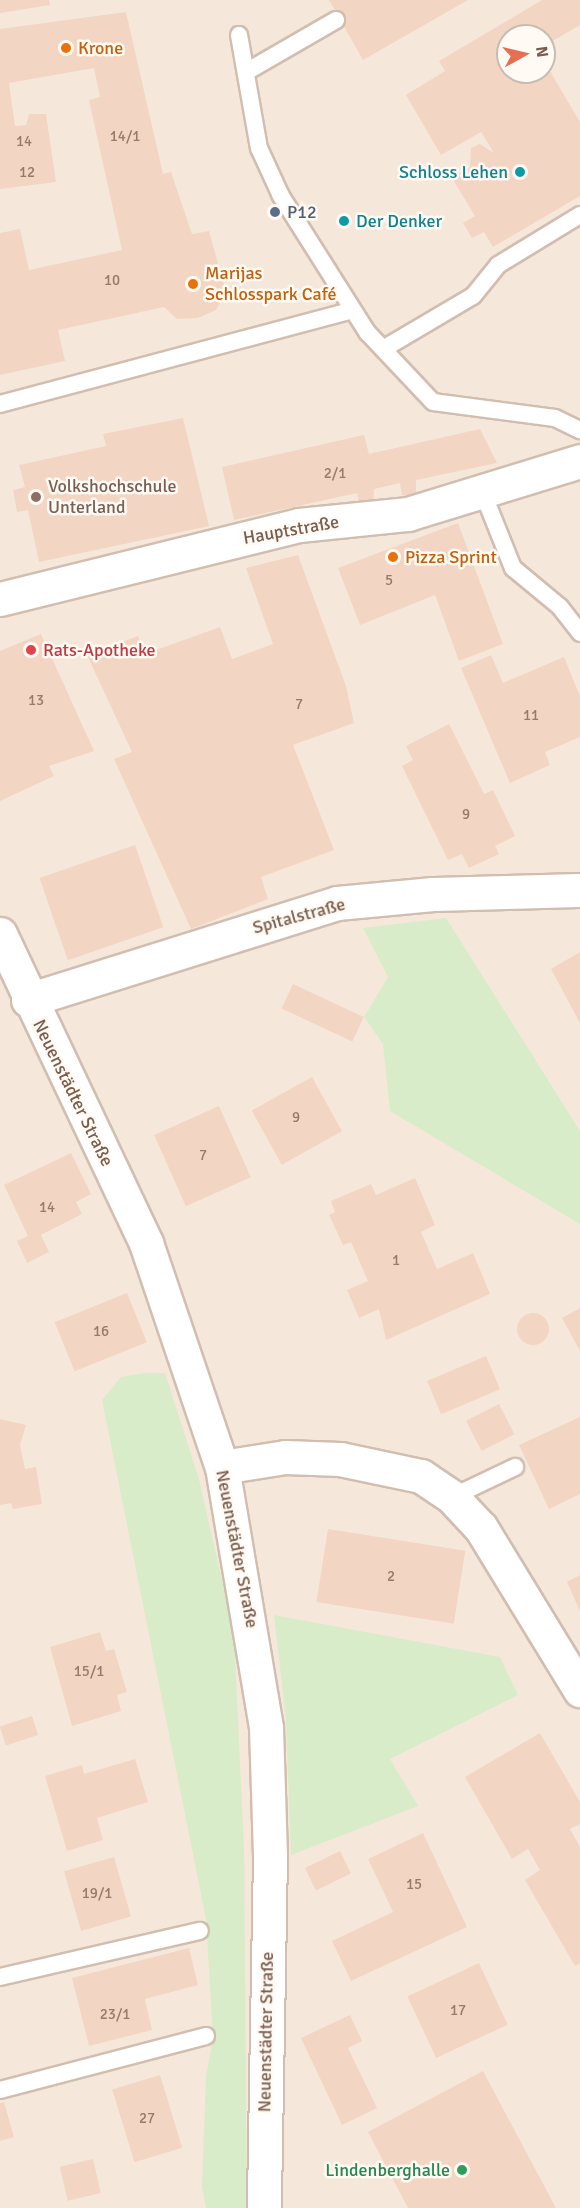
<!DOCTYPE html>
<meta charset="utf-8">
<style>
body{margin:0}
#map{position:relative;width:580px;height:2208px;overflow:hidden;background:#fdf6ec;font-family:Signika,sans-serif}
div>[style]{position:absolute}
.residential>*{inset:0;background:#f5e8da}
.green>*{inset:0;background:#d8ecc9}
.building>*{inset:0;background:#f3d5c3;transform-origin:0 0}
.round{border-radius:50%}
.roads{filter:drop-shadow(2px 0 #d1beb0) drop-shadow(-2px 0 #d1beb0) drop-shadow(0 2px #d1beb0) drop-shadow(0 -2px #d1beb0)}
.service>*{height:16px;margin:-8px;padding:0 8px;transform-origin:8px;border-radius:8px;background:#fff}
.minor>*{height:33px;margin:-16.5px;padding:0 16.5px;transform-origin:16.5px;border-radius:16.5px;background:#fff}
.secondary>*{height:33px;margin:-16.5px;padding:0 16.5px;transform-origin:16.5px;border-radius:16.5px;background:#fff}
.dots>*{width:16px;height:16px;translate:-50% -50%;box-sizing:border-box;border:3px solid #fffaf3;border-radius:50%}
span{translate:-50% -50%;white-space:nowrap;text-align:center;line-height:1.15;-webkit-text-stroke:5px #fffaf3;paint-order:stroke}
.number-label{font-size:15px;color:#987a6a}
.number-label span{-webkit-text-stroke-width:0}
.food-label{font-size:18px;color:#c56008}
.left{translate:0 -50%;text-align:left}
.culture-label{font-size:18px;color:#0d838f}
.right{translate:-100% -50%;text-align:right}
.service-label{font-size:18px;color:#4e5e75}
.education-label{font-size:18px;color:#785e54}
.street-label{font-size:18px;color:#7a5c4d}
.health-label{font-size:18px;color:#be3a42}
.leisure-label{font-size:18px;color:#27864d}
.north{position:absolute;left:496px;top:24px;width:60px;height:60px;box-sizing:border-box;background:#fffaf3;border:2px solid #cabbb1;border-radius:50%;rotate:82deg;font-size:16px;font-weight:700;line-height:24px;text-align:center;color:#7a5c4d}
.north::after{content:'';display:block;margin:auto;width:21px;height:27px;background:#e76f51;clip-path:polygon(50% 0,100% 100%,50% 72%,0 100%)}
</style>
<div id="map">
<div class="residential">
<div style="clip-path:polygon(evenodd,0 0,580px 0,580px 2208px,0 2208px,0 0,508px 36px,544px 36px,544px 72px,508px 72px,508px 36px)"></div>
</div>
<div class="green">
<div style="clip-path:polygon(446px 918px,580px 1131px,580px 1224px,390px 1111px,383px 1044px,364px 1017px,388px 977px,363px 928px)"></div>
<div style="clip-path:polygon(145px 1373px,165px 1373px,199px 1479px,234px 1634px,244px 1849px,247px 2208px,206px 2208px,202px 2187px,206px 2076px,213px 2038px,206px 1919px,102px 1400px,121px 1377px)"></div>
<div style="clip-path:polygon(274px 1615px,500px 1657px,518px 1695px,390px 1759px,418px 1806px,291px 1855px,286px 1720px)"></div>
</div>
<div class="building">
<div style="clip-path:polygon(0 0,49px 0,50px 5px,0 13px)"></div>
<div style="clip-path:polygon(329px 0,468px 0,363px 60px)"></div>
<div style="clip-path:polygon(542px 0,580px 0,580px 25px,544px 46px,544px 36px,508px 36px,508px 72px,544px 72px,544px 61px,580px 122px,580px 196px,493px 247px,484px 232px,472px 238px,463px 223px,475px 216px,452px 178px,470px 167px,471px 148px,480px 144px,494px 153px,481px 132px,441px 155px,406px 95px,445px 71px,439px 61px)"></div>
<div style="clip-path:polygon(126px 12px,163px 174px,171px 172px,192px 234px,209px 231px,226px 292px,216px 310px,198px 318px,177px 319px,164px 307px,58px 330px,65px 361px,0 375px,0 233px,20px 229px,29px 270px,122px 250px,89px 100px,100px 97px,94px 68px,9px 83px,15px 126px,26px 125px,29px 114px,46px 114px,56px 182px,0 189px,0 29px)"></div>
<div style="clip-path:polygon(183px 418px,209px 526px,39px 562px,28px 510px,17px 512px,13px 490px,25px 487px,19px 465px,106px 446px,103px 434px)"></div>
<div style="clip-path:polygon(480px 429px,497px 463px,416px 480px,416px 496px,402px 495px,400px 483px,374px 489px,373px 503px,360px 504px,357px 493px,234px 520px,222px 467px,364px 435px,369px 454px)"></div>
<div style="clip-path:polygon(458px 523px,503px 644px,459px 661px,435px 595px,360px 625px,338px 568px)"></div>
<div style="clip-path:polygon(298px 555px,346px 686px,354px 723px,293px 745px,334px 850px,261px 877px,268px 899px,191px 929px,114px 759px,132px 752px,87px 655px,138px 636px,145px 654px,220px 627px,232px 659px,273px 644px,246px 568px)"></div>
<div style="clip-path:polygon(41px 634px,94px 751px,49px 766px,54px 776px,0 801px,0 651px)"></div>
<div style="clip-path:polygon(491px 655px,503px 683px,564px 657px,580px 696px,580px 737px,545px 752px,550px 765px,510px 783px,461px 668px)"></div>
<div style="clip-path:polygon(449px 724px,484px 794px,493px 790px,515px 836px,495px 846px,499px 854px,469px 868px,462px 854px,448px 860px,402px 766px,413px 760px,406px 746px)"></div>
<div style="left:135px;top:845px;width:87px;height:101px;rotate:71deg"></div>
<div style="clip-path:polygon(580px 952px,580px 1023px,551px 969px)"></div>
<div style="left:293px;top:984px;width:78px;height:27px;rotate:25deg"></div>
<div style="left:312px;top:1077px;width:62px;height:69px;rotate:61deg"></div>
<div style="left:219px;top:1106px;width:78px;height:71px;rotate:66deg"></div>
<div style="clip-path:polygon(71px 1153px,91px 1194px,76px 1202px,82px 1214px,41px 1235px,49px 1252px,27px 1263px,17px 1241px,28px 1236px,4px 1185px)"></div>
<div style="clip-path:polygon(415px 1178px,435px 1225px,421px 1232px,437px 1269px,473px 1253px,490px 1294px,386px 1340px,379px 1309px,359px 1318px,347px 1290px,368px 1281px,351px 1242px,343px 1245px,329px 1215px,335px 1212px,331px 1201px,371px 1184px,376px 1195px)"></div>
<div style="left:127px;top:1293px;width:53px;height:78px;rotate:68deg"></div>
<div style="clip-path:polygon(580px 1308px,580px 1351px,562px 1318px)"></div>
<div class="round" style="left:517px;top:1313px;width:32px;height:32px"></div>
<div style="left:486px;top:1356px;width:36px;height:64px;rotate:67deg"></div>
<div style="left:499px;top:1404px;width:34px;height:37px;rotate:63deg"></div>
<div style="clip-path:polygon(580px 1417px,580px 1494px,549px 1509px,519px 1445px)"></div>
<div style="clip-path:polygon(0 1419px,26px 1425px,20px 1445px,25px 1469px,36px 1467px,42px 1504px,13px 1509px,11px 1503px,0 1505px)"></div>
<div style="left:328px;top:1529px;width:139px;height:74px;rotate:9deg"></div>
<div style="clip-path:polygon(580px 1575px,580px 1611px,567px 1582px)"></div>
<div style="clip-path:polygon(100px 1632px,106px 1651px,114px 1649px,127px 1692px,117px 1695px,121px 1711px,72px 1726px,50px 1647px)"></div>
<div style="left:32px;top:1716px;width:20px;height:34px;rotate:72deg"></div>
<div style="clip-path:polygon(540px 1733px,580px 1802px,580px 1824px,570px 1829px,580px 1847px,580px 1963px,575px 1966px,525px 1880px,540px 1870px,528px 1849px,512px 1859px,465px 1777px)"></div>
<div style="clip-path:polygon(135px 1759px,148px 1802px,97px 1818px,103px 1840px,67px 1851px,45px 1776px,82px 1765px,84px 1774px)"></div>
<div style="clip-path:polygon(423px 1833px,467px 1927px,351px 1981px,332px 1941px,393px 1912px,368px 1859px)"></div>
<div style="left:340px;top:1851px;width:25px;height:39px;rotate:64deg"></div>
<div style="left:114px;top:1857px;width:62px;height:52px;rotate:74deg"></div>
<div style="clip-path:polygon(189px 1948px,198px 1985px,145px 1999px,152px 2030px,89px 2046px,72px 1978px)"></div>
<div style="left:479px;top:1963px;width:68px;height:79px;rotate:65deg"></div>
<div style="clip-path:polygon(350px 2015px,362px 2041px,348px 2048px,377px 2108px,342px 2125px,301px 2038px)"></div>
<div style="clip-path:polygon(483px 2071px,556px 2208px,408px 2208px,368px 2132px)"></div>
<div style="left:160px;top:2075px;width:76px;height:50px;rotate:73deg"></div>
<div style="clip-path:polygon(4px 2102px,14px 2137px,0 2141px,0 2103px)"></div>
<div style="left:93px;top:2159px;width:35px;height:34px;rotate:77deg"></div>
</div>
<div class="roads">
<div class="service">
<div style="left:239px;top:35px;width:115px;rotate:80deg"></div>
<div style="left:259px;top:148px;width:53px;rotate:65.4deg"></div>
<div style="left:281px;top:196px;width:161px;rotate:57.7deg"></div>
<div style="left:367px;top:332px;width:96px;rotate:46.7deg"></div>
<div style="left:433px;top:402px;width:123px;rotate:7.5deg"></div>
<div style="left:555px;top:418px;width:28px;rotate:26deg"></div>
<div style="left:246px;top:72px;width:104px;rotate:-30deg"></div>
<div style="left:383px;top:349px;width:104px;rotate:-30.5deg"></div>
<div style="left:473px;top:296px;width:40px;rotate:-51deg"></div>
<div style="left:498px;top:265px;width:96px;rotate:-31.4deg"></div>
<div style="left:0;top:404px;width:361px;rotate:-14.9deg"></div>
<div style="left:483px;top:493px;width:81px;rotate:68.2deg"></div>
<div style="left:513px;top:568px;width:61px;rotate:39.7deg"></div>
<div style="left:560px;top:607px;width:33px;rotate:52deg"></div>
<div style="left:452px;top:1497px;width:70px;rotate:-25.5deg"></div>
<div style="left:0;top:1977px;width:205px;rotate:-13deg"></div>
<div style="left:0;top:2090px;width:213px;rotate:-14.7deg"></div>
</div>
<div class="minor">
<div style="left:28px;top:1000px;width:324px;rotate:-17.4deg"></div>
<div style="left:337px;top:903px;width:96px;rotate:-5.4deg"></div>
<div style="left:433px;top:894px;width:147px;rotate:-1.6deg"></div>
<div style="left:222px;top:1467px;width:64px;rotate:-9deg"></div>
<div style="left:285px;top:1457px;width:55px;rotate:2.1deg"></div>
<div style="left:340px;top:1459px;width:83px;rotate:11.9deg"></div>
<div style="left:421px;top:1476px;width:37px;rotate:34deg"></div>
<div style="left:452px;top:1497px;width:42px;rotate:46.9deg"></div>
<div style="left:481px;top:1528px;width:190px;rotate:58.6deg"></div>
</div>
<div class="secondary">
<div style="left:0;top:599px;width:308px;rotate:-13.9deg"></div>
<div style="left:299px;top:525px;width:110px;rotate:-5.8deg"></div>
<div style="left:408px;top:514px;width:180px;rotate:-17.1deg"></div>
<div style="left:0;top:934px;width:342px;rotate:64.7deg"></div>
<div style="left:146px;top:1243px;width:237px;rotate:71.3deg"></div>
<div style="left:222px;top:1467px;width:265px;rotate:80.4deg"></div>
<div style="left:266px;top:1728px;width:127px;rotate:88.2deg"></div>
<div style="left:270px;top:1855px;width:353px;rotate:91deg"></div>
</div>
</div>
<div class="dots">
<div style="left:66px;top:48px;background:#e8710a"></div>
<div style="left:520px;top:172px;background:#0f9aa8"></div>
<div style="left:275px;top:212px;background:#5c6f8a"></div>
<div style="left:344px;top:221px;background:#0f9aa8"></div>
<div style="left:193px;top:284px;background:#e8710a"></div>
<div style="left:36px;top:497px;background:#8d6e63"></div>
<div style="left:393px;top:557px;background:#e8710a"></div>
<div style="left:31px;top:650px;background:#e0444e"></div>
<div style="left:462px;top:2170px;background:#2e9e5b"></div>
</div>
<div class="number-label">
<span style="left:125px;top:137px">14/1</span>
<span style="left:24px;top:142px">14</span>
<span style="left:27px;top:173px">12</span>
<span style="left:112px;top:281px">10</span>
<span style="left:335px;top:474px">2/1</span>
<span style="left:389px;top:581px">5</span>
<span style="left:36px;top:701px">13</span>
<span style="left:299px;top:705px">7</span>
<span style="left:531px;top:716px">11</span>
<span style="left:466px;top:815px">9</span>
<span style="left:296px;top:1118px">9</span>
<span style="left:203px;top:1156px">7</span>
<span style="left:47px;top:1208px">14</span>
<span style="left:396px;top:1261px">1</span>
<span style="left:101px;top:1332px">16</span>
<span style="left:391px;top:1577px">2</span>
<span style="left:89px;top:1672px">15/1</span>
<span style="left:414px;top:1885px">15</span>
<span style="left:97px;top:1894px">19/1</span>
<span style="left:458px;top:2011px">17</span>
<span style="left:115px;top:2015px">23/1</span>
<span style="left:147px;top:2119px">27</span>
</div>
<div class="food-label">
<span class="left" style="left:78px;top:48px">Krone</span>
<span class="left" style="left:205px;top:284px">Marijas<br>Schlosspark Café</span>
<span class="left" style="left:405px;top:557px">Pizza Sprint</span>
</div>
<div class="culture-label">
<span class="right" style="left:508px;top:172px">Schloss Lehen</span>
<span class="left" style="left:356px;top:221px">Der Denker</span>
</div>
<div class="service-label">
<span class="left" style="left:287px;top:212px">P12</span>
</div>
<div class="education-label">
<span class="left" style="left:48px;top:497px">Volkshochschule<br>Unterland</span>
</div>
<div class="street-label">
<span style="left:291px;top:530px;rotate:-10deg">Hauptstraße</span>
<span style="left:299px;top:916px;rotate:-15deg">Spitalstraße</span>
<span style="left:73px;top:1093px;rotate:64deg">Neuenstädter Straße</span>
<span style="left:237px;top:1549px;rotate:79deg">Neuenstädter Straße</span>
<span style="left:266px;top:2032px;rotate:-89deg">Neuenstädter Straße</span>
</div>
<div class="health-label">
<span class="left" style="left:43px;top:650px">Rats-Apotheke</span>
</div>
<div class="leisure-label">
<span class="right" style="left:450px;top:2170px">Lindenberghalle</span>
</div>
<div class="north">N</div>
</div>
